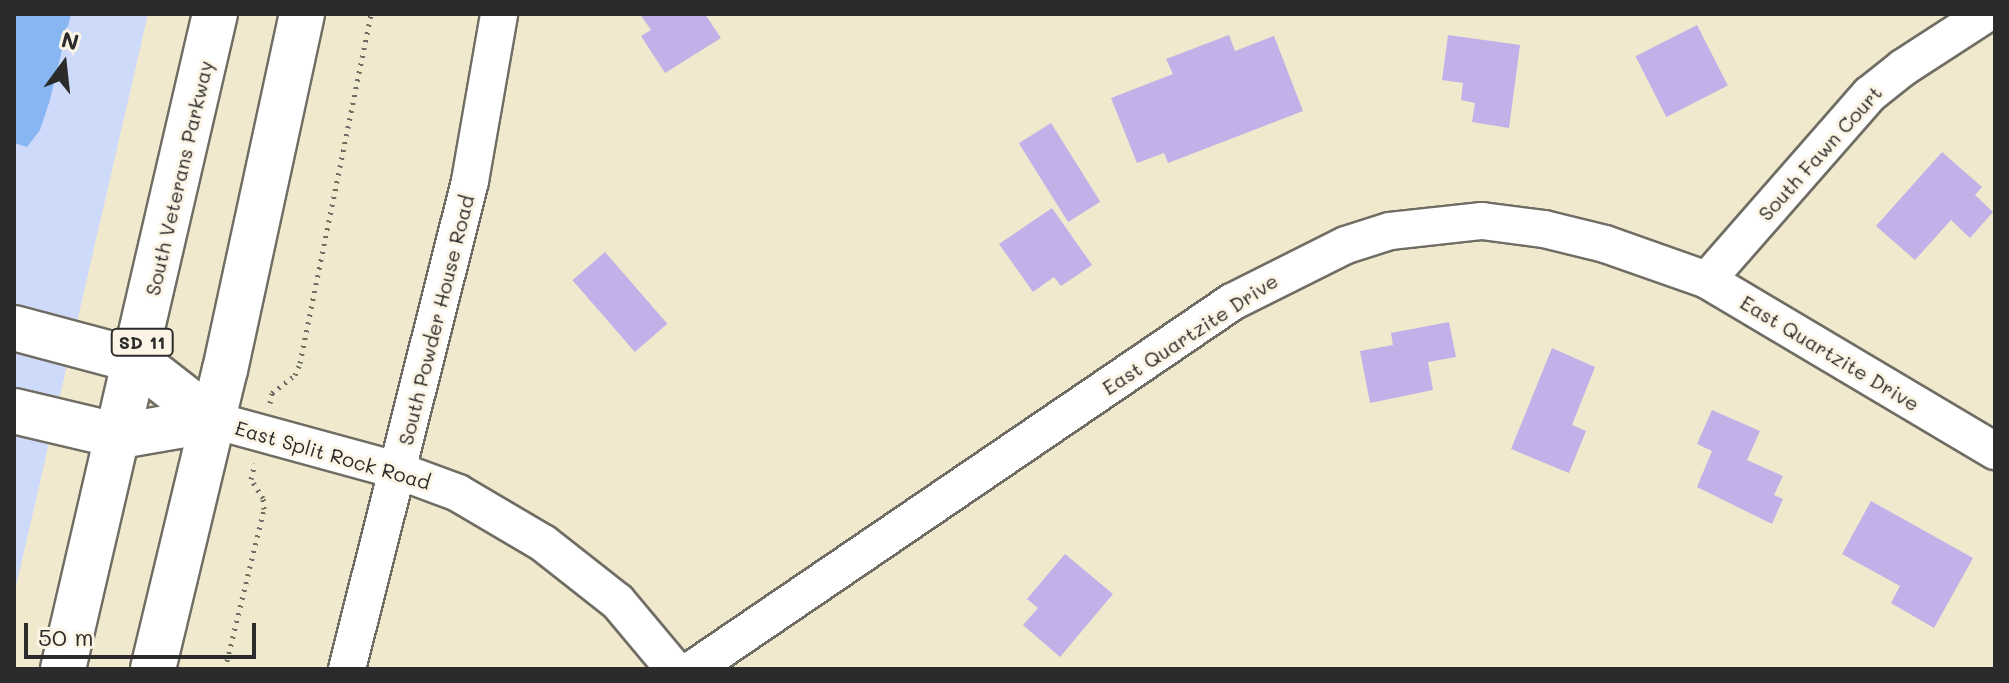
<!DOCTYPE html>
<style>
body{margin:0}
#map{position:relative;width:2009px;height:683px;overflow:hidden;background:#f1e9cd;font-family:Mali,sans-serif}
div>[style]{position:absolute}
.built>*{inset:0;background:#cedafa}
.water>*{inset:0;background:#87b6f2}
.building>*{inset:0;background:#c2b0e8;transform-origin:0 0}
.path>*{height:5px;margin-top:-2.5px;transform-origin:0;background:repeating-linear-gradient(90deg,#706e64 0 2px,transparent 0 8px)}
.roads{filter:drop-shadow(2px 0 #706e64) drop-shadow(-2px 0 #706e64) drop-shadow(0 2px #706e64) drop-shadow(0 -2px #706e64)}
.street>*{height:36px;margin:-18px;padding:0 18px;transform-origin:18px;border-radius:18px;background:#fff}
.secondary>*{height:44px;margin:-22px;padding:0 22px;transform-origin:22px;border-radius:22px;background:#fff}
.highway>*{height:44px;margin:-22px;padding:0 22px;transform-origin:22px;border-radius:22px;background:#fff}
span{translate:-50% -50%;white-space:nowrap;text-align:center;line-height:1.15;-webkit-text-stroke:6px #fcf5e5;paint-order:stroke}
.shield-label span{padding:2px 6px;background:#fcf5e5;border:2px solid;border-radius:6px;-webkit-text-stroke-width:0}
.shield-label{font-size:18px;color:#2b2b2b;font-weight:700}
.street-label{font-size:20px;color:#2b2b2b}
.frame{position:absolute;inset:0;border:16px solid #2b2b2b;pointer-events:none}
.north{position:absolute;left:24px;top:24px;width:80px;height:80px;-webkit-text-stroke:6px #fcf5e5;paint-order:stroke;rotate:15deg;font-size:22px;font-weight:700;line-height:32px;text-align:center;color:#2b2b2b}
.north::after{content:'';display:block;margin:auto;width:28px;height:36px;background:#2b2b2b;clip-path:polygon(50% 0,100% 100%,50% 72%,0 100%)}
.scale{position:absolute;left:24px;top:623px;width:232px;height:36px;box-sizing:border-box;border:4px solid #2b2b2b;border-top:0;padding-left:10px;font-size:24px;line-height:28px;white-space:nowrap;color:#2b2b2b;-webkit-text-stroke:6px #fcf5e5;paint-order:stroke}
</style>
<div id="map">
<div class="built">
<div style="clip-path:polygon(14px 14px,148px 14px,14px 595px)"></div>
</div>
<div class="water">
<div style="clip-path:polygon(14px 14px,71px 14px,49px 103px,40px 130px,27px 147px,14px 143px)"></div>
</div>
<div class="building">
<div style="clip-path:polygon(640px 14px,705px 14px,721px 38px,665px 73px,641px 36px,651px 30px)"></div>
<div style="left:1697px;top:25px;width:68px;height:69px;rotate:63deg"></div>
<div style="clip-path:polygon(1229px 35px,1235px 51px,1274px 36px,1303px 111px,1168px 163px,1164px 153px,1137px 163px,1111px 98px,1173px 74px,1166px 59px)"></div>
<div style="clip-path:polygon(1448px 35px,1520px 45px,1509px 128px,1472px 122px,1475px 103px,1461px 100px,1463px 83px,1442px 80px)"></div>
<div style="left:1051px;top:123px;width:93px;height:38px;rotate:58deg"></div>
<div style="clip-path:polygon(1942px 152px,1982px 187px,1975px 195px,1993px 212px,1970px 238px,1951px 220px,1915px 260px,1876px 226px)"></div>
<div style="clip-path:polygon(1052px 208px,1092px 265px,1061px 286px,1054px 277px,1033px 292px,999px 244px)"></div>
<div style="left:605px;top:252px;width:95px;height:43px;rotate:49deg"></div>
<div style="clip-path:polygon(1449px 322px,1456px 357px,1428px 362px,1433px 390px,1370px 403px,1360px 351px,1393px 345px,1391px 333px)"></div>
<div style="clip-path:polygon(1552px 348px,1595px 367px,1572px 425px,1586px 431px,1569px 473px,1511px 449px)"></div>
<div style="clip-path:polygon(1712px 410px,1760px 431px,1747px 460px,1783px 476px,1774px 495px,1783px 499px,1772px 524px,1697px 487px,1712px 451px,1697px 444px)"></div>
<div style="clip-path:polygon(1871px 501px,1973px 558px,1934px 628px,1891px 603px,1900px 586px,1842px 554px)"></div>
<div style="clip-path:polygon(1065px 554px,1113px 594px,1060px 657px,1023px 625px,1038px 608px,1027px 599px)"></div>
</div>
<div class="path">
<div style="left:270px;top:403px;width:10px;rotate:-79deg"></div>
<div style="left:272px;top:393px;width:29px;rotate:-38deg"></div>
<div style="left:295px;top:375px;width:13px;rotate:-67deg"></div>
<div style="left:300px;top:363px;width:356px;rotate:-78.5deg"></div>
<div style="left:225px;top:669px;width:165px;rotate:-76.3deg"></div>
<div style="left:264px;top:509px;width:11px;rotate:-95deg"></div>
<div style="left:263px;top:498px;width:22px;rotate:-122deg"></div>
<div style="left:251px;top:479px;width:16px;rotate:-76deg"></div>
</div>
<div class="roads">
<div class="street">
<div style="left:1707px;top:280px;width:247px;rotate:-48.8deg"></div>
<div style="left:1870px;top:94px;width:43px;rotate:-38.5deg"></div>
<div style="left:1904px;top:67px;width:98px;rotate:-32.9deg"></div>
<div style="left:213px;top:420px;width:193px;rotate:15.3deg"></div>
<div style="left:399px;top:471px;width:63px;rotate:20.4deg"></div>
<div style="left:458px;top:493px;width:99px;rotate:30.5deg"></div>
<div style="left:543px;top:543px;width:95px;rotate:38.2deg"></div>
<div style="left:618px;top:602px;width:87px;rotate:50.1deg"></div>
<div style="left:347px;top:669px;width:503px;rotate:-75.85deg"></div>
<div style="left:470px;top:181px;width:169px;rotate:-80.1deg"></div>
<div style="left:693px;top:669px;width:652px;rotate:-34.25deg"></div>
<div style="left:1232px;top:302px;width:127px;rotate:-26.6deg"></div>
<div style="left:1346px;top:245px;width:46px;rotate:-17.7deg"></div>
<div style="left:1390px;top:231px;width:93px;rotate:-6.2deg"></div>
<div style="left:1482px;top:221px;width:63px;rotate:7.4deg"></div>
<div style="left:1544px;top:229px;width:63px;rotate:13.8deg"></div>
<div style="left:1605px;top:244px;width:108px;rotate:19.4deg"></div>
<div style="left:1707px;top:280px;width:335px;rotate:30.7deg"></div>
</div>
<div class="secondary">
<div style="left:14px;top:328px;width:127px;rotate:15deg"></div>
<div style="left:137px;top:361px;width:96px;rotate:37.8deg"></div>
<div style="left:14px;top:411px;width:109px;rotate:13.3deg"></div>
<div style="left:120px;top:436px;width:94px;rotate:-9.8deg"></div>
</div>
<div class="highway">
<div style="left:63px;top:669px;width:672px;rotate:-76.94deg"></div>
<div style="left:153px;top:669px;width:308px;rotate:-76.5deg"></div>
<div style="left:225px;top:370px;width:364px;rotate:-77.8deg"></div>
</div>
</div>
<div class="shield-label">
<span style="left:142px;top:342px">SD 11</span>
</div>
<div class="street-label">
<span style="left:1820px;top:153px;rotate:-48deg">South Fawn Court</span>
<span style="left:179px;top:178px;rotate:-77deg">South Veterans Parkway</span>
<span style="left:436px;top:320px;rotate:-76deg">South Powder House Road</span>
<span style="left:1190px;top:334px;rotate:-33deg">East Quartzite Drive</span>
<span style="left:1830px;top:353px;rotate:31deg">East Quartzite Drive</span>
<span style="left:333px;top:455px;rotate:16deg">East Split Rock Road</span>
</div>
<div class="frame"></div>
<div class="north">N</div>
<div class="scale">50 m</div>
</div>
